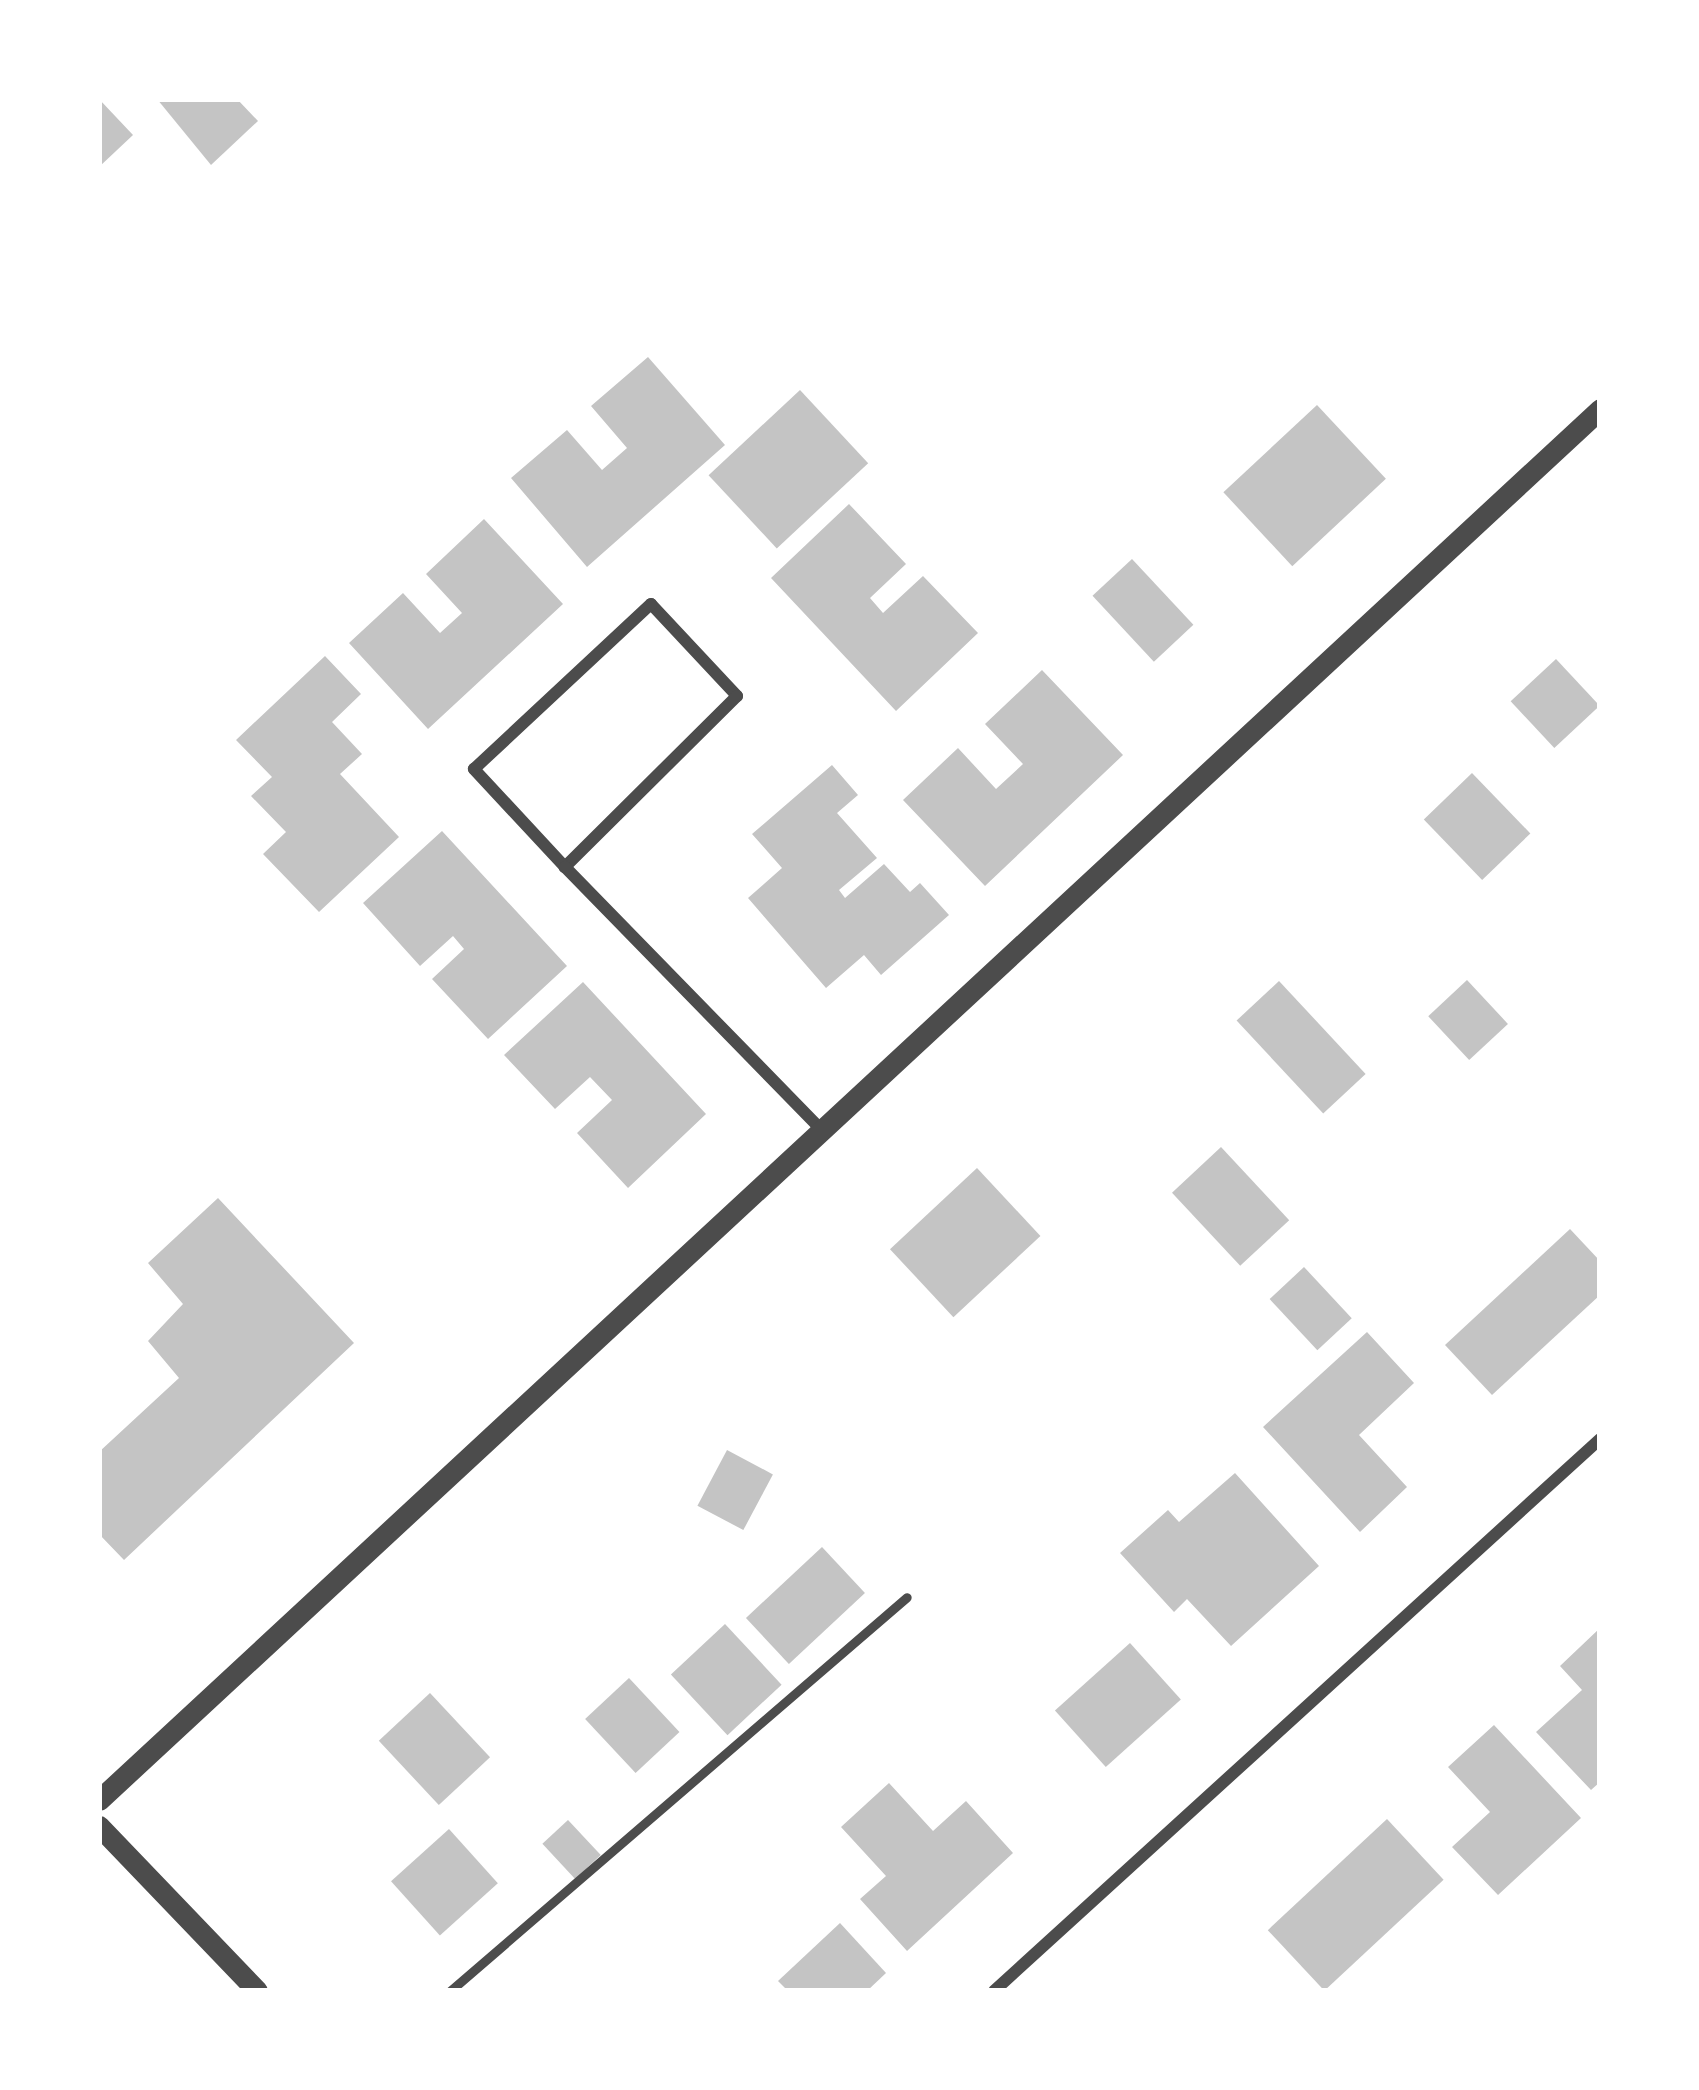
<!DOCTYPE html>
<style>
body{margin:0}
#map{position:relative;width:1699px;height:2090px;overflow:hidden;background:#fff;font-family:"DM Sans",sans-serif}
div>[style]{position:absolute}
.building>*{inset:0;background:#c4c4c4;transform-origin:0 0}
.service>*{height:9px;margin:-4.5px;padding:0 4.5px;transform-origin:4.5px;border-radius:4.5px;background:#4c4c4c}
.minor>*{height:12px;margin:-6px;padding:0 6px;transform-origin:6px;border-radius:6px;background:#4c4c4c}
.tertiary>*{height:21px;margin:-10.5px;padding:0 10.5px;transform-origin:10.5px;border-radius:10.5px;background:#4c4c4c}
span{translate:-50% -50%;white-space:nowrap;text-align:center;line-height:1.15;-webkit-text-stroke:9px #fff;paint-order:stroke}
.frame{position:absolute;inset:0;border:102px solid #fff;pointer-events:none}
</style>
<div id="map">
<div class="building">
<div style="clip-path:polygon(99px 99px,133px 135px,99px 167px)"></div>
<div style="clip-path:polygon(157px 99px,237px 99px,258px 121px,211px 165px)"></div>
<div style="clip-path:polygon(648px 357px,725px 445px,587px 567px,511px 478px,567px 430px,602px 470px,627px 448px,591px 406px)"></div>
<div style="left:800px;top:390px;width:100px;height:125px;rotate:47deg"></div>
<div style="left:1317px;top:405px;width:101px;height:128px;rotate:47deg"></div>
<div style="clip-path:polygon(849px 504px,906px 564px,870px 598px,883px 613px,923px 576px,978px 633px,896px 711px,771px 578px)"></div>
<div style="clip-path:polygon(484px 519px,563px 604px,428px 729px,349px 643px,403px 593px,440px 633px,462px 613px,426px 574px)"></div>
<div style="left:1132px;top:559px;width:90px;height:54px;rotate:47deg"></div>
<div style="clip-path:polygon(325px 656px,361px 694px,332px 722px,362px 754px,340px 774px,399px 837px,319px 912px,263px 854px,286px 832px,251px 796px,272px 777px,236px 740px)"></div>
<div style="left:1556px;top:659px;width:64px;height:62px;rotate:47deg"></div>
<div style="clip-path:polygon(1042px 670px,1123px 755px,985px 886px,903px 800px,958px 748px,996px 789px,1023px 764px,985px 724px)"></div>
<div style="clip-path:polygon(832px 765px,858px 795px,837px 813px,877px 858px,839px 890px,845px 898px,884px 864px,910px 892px,920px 883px,949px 915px,881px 975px,864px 955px,826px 988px,748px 898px,782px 868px,752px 834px)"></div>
<div style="left:1472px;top:773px;width:84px;height:67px;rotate:46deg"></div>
<div style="clip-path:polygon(442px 831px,567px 966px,488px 1039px,432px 979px,464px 949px,453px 936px,420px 966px,363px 903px)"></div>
<div style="left:1467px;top:980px;width:60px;height:53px;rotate:47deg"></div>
<div style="left:1279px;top:981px;width:127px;height:58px;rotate:47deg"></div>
<div style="clip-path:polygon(583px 982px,706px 1114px,628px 1188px,577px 1133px,612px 1100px,590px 1077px,555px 1109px,504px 1055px)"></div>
<div style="left:1221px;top:1147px;width:100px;height:67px;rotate:47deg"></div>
<div style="left:977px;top:1168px;width:93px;height:119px;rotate:47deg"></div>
<div style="clip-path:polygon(218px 1198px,354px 1343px,124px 1560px,99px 1534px,99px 1452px,179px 1378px,148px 1341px,183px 1304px,148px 1263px)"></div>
<div style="clip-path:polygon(1570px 1229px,1600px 1261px,1600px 1295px,1492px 1395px,1445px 1345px)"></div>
<div style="left:1304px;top:1267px;width:70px;height:47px;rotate:47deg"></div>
<div style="clip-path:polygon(1367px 1332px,1414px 1383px,1359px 1435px,1407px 1487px,1360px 1532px,1263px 1427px)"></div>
<div style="left:727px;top:1450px;width:52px;height:63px;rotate:28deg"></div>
<div style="clip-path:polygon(1235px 1473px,1319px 1566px,1231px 1646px,1187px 1599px,1174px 1612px,1120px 1553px,1168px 1510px,1179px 1522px)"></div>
<div style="left:822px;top:1547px;width:63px;height:104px;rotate:47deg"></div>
<div style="left:725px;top:1624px;width:83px;height:74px;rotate:47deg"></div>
<div style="clip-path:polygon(1600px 1628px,1600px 1782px,1591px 1790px,1536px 1732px,1582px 1690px,1560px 1666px)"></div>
<div style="left:1130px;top:1643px;width:76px;height:101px;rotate:48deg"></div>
<div style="left:629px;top:1678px;width:74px;height:60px;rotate:47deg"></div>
<div style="left:430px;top:1693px;width:88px;height:70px;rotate:47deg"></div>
<div style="clip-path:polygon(1494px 1725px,1581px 1818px,1498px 1895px,1452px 1847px,1490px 1812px,1448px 1767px)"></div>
<div style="clip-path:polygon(889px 1783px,933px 1831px,966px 1801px,1013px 1853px,907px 1951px,860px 1899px,886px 1876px,841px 1827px)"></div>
<div style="left:1387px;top:1819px;width:83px;height:163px;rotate:47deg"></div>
<div style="left:568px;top:1820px;width:48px;height:35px;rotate:47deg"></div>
<div style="left:449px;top:1829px;width:73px;height:78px;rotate:48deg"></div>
<div style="clip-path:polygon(840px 1923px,886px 1973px,867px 1991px,788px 1991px,778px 1981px)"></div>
</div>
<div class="service">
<div style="left:450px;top:1991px;width:603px;rotate:-40.77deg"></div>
</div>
<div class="minor">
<div style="left:651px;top:604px;width:126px;rotate:46.9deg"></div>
<div style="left:737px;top:696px;width:243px;rotate:135.2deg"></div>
<div style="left:565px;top:867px;width:134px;rotate:-132.9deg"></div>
<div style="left:474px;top:769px;width:242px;rotate:-43deg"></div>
<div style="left:565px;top:867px;width:368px;rotate:45.7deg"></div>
<div style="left:994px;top:1991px;width:820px;rotate:-42.33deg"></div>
</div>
<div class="tertiary">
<div style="left:99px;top:1800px;width:2046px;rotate:-42.82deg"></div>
<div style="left:99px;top:1826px;width:228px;rotate:46.2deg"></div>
</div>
<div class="frame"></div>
</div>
